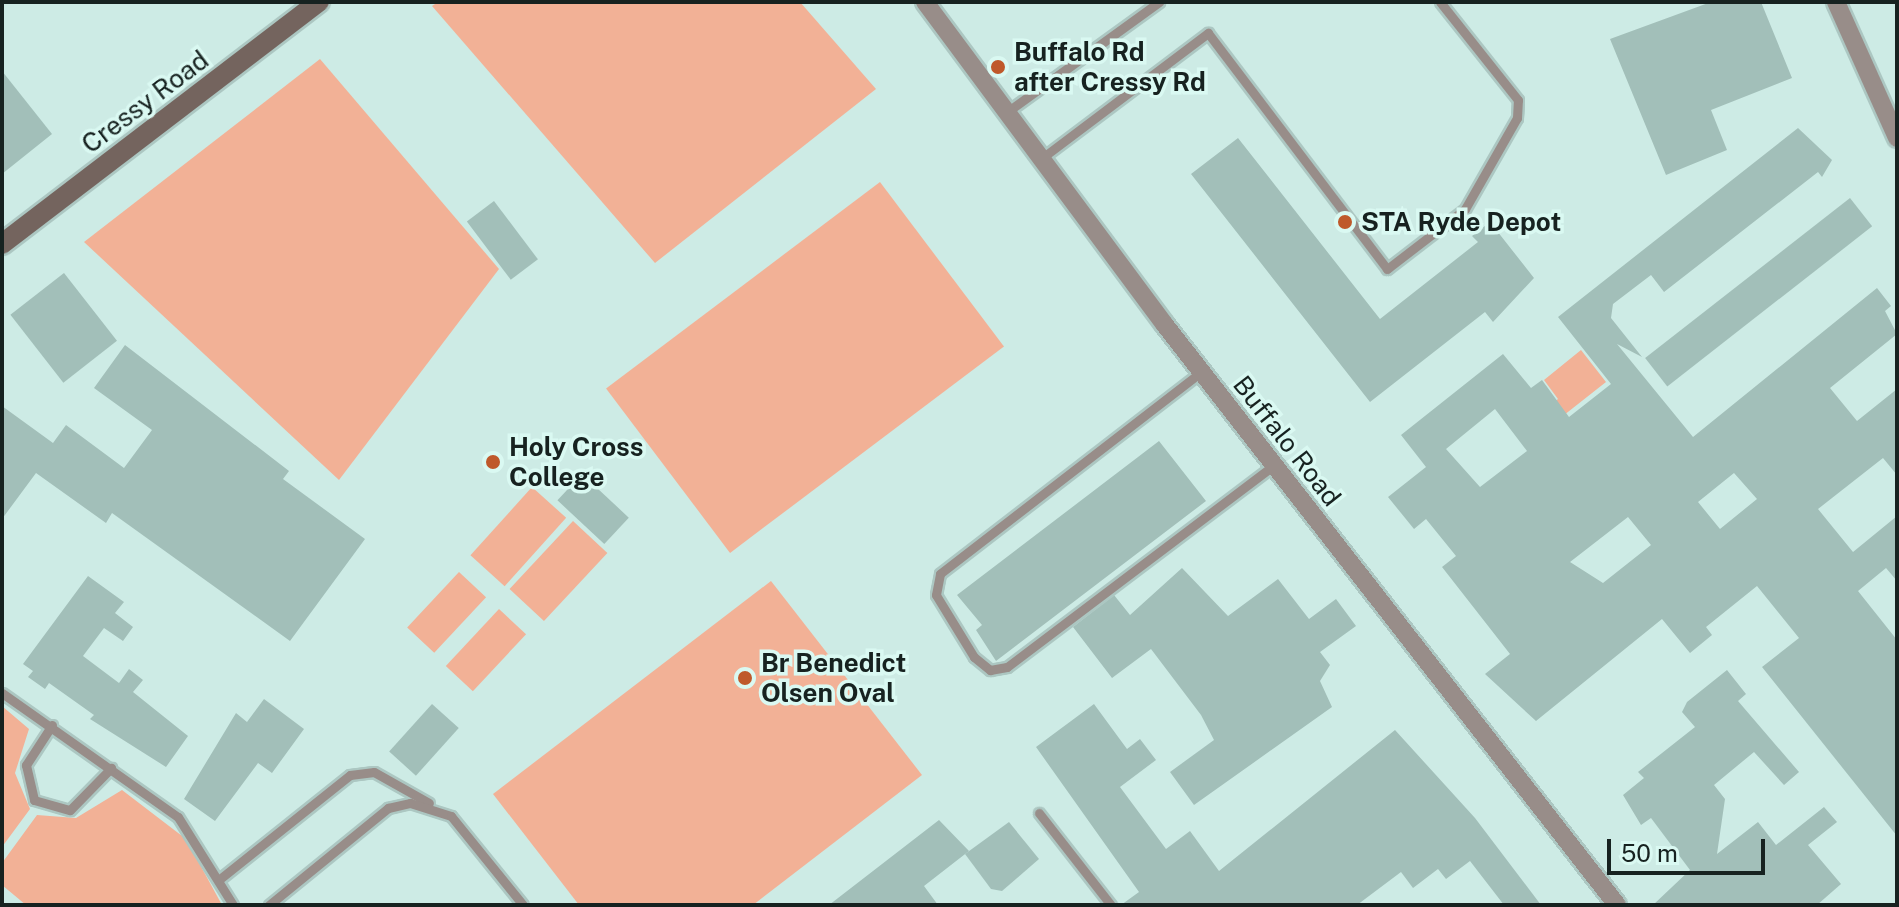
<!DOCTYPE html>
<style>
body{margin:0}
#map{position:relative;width:1899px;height:907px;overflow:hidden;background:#cdebe5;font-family:"Public Sans",sans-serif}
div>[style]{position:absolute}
.green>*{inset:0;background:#f2b196;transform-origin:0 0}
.building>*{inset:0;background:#a2bfb9;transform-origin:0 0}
.roads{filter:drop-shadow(2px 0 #acc7c2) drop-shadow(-2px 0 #acc7c2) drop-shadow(0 2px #acc7c2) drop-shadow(0 -2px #acc7c2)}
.lane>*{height:9px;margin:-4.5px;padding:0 4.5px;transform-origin:4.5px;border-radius:4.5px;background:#988d89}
.street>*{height:18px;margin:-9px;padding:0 9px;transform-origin:9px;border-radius:9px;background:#988d89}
.secondary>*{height:20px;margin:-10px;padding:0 10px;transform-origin:10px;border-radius:10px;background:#74645e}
.dots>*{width:22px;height:22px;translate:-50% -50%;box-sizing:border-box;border:4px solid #daf9f2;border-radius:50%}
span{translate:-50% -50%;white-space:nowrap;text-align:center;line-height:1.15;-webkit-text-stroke:7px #daf9f2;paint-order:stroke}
.poi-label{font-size:26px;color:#172220;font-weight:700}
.left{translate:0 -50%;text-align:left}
.street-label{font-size:26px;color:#172220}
.frame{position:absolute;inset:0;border:4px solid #172220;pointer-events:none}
.scale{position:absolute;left:1607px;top:839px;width:158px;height:36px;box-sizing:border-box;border:4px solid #172220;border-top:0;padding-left:10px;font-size:24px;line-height:28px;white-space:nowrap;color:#172220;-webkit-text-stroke:6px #daf9f2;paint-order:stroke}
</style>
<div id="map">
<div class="green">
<div style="clip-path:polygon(438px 2px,800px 2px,876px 89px,655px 263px,432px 6px)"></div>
<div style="clip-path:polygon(320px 59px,499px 269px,339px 480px,84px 242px)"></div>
<div style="left:880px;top:182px;width:206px;height:343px;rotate:53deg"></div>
<div style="clip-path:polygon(1581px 350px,1606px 382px,1526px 445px,1516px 432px,1558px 399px,1544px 380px)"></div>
<div style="left:532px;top:487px;width:46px;height:92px;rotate:42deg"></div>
<div style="left:573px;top:521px;width:47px;height:93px;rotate:43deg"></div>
<div style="left:459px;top:572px;width:37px;height:76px;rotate:43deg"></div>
<div style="clip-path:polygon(771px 581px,922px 775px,753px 905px,579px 905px,493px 794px)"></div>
<div style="left:499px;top:609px;width:37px;height:78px;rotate:43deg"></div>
<div style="clip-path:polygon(2px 706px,29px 729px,15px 773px,30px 809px,2px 847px)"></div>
<div style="clip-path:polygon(122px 790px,186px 839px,222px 905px,26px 905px,2px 885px,2px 863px,37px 815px,76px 818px)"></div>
</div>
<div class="building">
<div style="clip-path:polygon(1711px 2px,1761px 2px,1792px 78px,1711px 110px,1727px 150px,1666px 175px,1610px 39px)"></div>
<div style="clip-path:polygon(2px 71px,52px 134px,2px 174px)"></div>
<div style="clip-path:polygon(evenodd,1798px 128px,1832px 160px,1822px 177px,1818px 172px,1664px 292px,1651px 275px,1613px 304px,1611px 318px,1642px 357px,1617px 344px,1693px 437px,1877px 288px,1891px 306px,1885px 311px,1897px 334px,1830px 388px,1857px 421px,1897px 389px,1897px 475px,1883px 458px,1818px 509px,1853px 552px,1897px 516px,1897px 581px,1886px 568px,1858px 591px,1897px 640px,1897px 836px,1762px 667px,1799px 638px,1757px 586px,1706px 627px,1712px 635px,1690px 653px,1662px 619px,1536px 721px,1485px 674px,1510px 654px,1442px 567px,1456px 556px,1426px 519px,1414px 529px,1388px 497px,1426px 467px,1401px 435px,1503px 354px,1531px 388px,1542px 380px,1569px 417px,1611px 384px,1558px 317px,1798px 128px,1495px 409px,1527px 451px,1480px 487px,1446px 449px,1495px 409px,1798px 128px,1734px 473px,1757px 499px,1720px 529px,1698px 502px,1734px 473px,1798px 128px,1628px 517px,1651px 545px,1603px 583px,1570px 562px,1628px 517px)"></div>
<div style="clip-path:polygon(1238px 138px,1380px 319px,1478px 242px,1472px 236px,1490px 222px,1534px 278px,1493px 322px,1485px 312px,1370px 402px,1191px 174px)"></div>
<div style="left:1850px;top:198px;width:36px;height:260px;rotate:52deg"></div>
<div style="left:494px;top:201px;width:73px;height:34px;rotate:53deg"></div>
<div style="left:64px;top:273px;width:86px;height:68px;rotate:52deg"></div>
<div style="clip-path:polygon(125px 345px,289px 471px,283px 479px,365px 539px,290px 641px,112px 513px,106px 523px,36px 473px,2px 519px,2px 406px,53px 443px,66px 425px,124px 468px,152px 430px,94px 388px)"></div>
<div style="clip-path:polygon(1159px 441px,1206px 501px,996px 661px,976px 630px,982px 625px,957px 595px)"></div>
<div style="left:582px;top:474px;width:64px;height:36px;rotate:43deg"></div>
<div style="clip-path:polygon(1182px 568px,1228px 616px,1278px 579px,1309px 619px,1336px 599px,1356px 626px,1320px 652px,1330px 665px,1320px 681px,1332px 707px,1194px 805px,1170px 772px,1214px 740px,1201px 715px,1151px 649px,1112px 678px,1073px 627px,1114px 595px,1130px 615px)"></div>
<div style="clip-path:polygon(88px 576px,124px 602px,115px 613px,133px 627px,123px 641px,104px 628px,83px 656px,119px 683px,129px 669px,143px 680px,133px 692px,188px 736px,166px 767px,90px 719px,94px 715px,49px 683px,45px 689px,28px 677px,33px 671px,23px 664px)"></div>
<div style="clip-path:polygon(1727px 670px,1746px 694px,1738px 701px,1799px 772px,1784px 785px,1754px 752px,1714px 785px,1725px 799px,1717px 854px,1758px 822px,1776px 845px,1824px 807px,1837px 822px,1808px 845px,1841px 884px,1817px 905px,1653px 905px,1690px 870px,1651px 818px,1641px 825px,1623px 795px,1644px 778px,1638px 772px,1695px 727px,1682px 712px,1687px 702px)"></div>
<div style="clip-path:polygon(264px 699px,304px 729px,272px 773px,258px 763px,215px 821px,184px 799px,236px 713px,247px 722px)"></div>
<div style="left:432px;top:704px;width:36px;height:64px;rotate:42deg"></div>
<div style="clip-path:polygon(1094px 704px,1127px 749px,1140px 739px,1156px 760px,1120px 787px,1166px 849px,1190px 831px,1219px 871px,1395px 730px,1475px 818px,1541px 905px,1504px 905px,1470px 861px,1446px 879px,1438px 869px,1413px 888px,1401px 872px,1357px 905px,1121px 905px,1139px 892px,1036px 747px)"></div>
<div style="clip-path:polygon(939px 820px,969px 851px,924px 886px,938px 905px,829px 905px)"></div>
<div style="clip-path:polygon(1009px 822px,1039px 859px,1002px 891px,991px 889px,965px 854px)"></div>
</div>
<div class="roads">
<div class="lane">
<div style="left:1007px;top:112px;width:188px;rotate:-35.9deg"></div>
<div style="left:1042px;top:158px;width:208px;rotate:-37deg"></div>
<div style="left:1208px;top:33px;width:296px;rotate:52.8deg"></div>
<div style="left:1387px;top:269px;width:98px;rotate:-37.6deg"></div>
<div style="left:1465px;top:209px;width:105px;rotate:-60.3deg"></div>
<div style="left:1517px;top:118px;width:18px;rotate:-87deg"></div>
<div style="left:1518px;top:100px;width:125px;rotate:-128.5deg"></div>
<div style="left:1201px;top:372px;width:330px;rotate:142.3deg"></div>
<div style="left:940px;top:574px;width:21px;rotate:101deg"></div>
<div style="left:936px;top:595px;width:73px;rotate:58.5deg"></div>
<div style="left:974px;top:657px;width:21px;rotate:39deg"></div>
<div style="left:990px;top:670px;width:17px;rotate:-10deg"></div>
<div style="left:1007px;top:667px;width:333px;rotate:-37.1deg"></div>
<div style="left:2px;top:693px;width:215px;rotate:35.2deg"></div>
<div style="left:178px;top:817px;width:104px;rotate:58deg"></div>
<div style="left:52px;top:725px;width:48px;rotate:123deg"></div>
<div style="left:26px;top:765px;width:36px;rotate:77deg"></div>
<div style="left:34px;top:800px;width:37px;rotate:16deg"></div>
<div style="left:70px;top:810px;width:59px;rotate:-45.7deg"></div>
<div style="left:1039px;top:813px;width:117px;rotate:52deg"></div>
<div style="left:221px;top:878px;width:165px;rotate:-38.6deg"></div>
<div style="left:350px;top:775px;width:24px;rotate:-7deg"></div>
<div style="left:374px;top:772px;width:63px;rotate:29.4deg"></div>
<div style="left:269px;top:905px;width:154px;rotate:-39.2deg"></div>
<div style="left:388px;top:808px;width:23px;rotate:-13deg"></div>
<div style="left:410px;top:803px;width:43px;rotate:17.6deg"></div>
<div style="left:451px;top:816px;width:114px;rotate:51deg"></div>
</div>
<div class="street">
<div style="left:925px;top:2px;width:402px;rotate:53.4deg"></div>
<div style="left:1165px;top:325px;width:735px;rotate:52.07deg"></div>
<div style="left:1836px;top:2px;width:149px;rotate:65.8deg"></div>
</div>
<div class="secondary">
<div style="left:2px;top:244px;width:399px;rotate:-37.4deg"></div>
</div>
</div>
<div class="dots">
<div style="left:998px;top:67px;background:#bf592b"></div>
<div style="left:1345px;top:222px;background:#bf592b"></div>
<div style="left:493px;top:462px;background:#bf592b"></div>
<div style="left:745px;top:678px;background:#bf592b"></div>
</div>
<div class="poi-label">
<span class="left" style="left:1014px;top:67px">Buffalo Rd<br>after Cressy Rd</span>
<span class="left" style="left:1361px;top:222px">STA Ryde Depot</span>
<span class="left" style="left:509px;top:462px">Holy Cross<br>College</span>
<span class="left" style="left:761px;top:678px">Br Benedict<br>Olsen Oval</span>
</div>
<div class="street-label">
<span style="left:145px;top:102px;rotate:-37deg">Cressy Road</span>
<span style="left:1287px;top:441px;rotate:52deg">Buffalo Road</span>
</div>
<div class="frame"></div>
<div class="scale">50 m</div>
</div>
